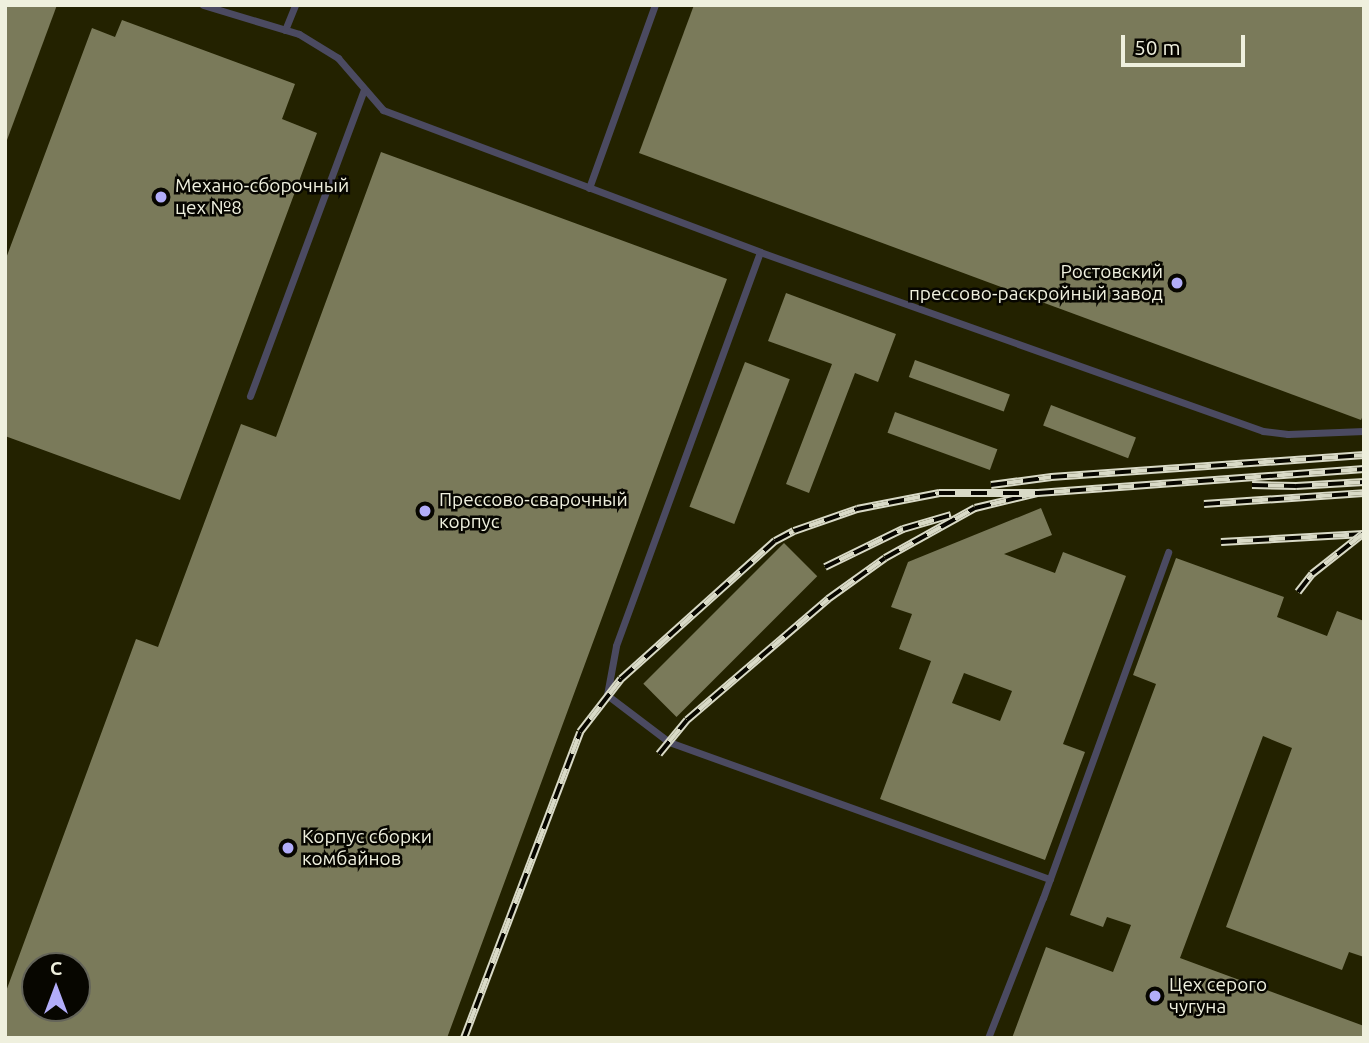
<!DOCTYPE html>
<meta charset="utf-8">
<style>
body{margin:0}
#map{position:relative;width:1369px;height:1043px;overflow:hidden;background:#1d1c01;font-family:Ubuntu,sans-serif}
div>[style]{position:absolute}
.built>*{inset:0;background:#232200}
.building>*{inset:0;background:#7a7a5a;transform-origin:0 0}
.service>*{height:7px;margin:-3.5px;padding:0 3.5px;transform-origin:3.5px;border-radius:3.5px;background:#4b4a61}
.rail>*{height:8px;margin-top:-4px;transform-origin:0;background:repeating-linear-gradient(90deg,#070600 0 16px,#d9dac7 0 32px);box-sizing:border-box;border-block:2px solid #d9dac7}
.dots>*{width:19px;height:19px;translate:-50% -50%;box-sizing:border-box;border:4px solid #070600;border-radius:50%}
span{translate:-50% -50%;white-space:nowrap;text-align:center;line-height:1.15;-webkit-text-stroke:5px #070600;paint-order:stroke}
.poi-label{font-size:19px;color:#eff0de}
.left{translate:0 -50%;text-align:left}
.right{translate:-100% -50%;text-align:right}
.frame{position:absolute;inset:0;border:7px solid #eff0de;pointer-events:none}
.north{position:absolute;left:21px;top:952px;width:70px;height:70px;box-sizing:border-box;background:#070600;border:2px solid #646459;border-radius:50%;rotate:0deg;font-size:19px;font-weight:700;line-height:28px;text-align:center;color:#eff0de}
.north::after{content:'';display:block;margin:auto;width:24px;height:32px;background:#b2adf9;clip-path:polygon(50% 0,100% 100%,50% 72%,0 100%)}
.scale{position:absolute;left:1121px;top:35px;width:124px;height:32px;box-sizing:border-box;border:4px solid #eff0de;border-top:0;padding-left:9px;font-size:21px;line-height:24px;white-space:nowrap;color:#eff0de;-webkit-text-stroke:5px #070600;paint-order:stroke}
</style>
<div id="map">
<div class="built">
<div style="clip-path:polygon(evenodd,5px 5px,1364px 5px,1364px 1038px,5px 1038px,5px 5px,35px 966px,77px 966px,77px 1008px,35px 1008px,35px 966px)"></div>
</div>
<div class="building">
<div style="clip-path:polygon(5px 5px,57px 5px,7px 140px,5px 140px)"></div>
<div style="clip-path:polygon(694px 5px,1364px 5px,1364px 413px,1361px 420px,639px 153px)"></div>
<div style="clip-path:polygon(122px 20px,295px 84px,282px 119px,317px 133px,180px 500px,5px 436px,5px 261px,92px 28px,115px 37px)"></div>
<div style="clip-path:polygon(evenodd,381px 152px,727px 279px,447px 1038px,5px 1038px,5px 994px,136px 639px,158px 647px,241px 424px,276px 437px,381px 152px,35px 966px,77px 966px,77px 1008px,35px 1008px,35px 966px)"></div>
<div style="clip-path:polygon(786px 293px,896px 334px,878px 382px,855px 373px,809px 493px,786px 484px,832px 364px,768px 341px)"></div>
<div style="left:915px;top:360px;width:101px;height:18px;rotate:20deg"></div>
<div style="left:745px;top:362px;width:48px;height:155px;rotate:21deg"></div>
<div style="left:1051px;top:405px;width:91px;height:22px;rotate:21deg"></div>
<div style="left:895px;top:412px;width:109px;height:22px;rotate:20deg"></div>
<div style="clip-path:polygon(evenodd,1041px 508px,1052px 535px,1004px 554px,1055px 573px,1063px 552px,1126px 576px,1063px 744px,1085px 752px,1045px 860px,880px 799px,931px 661px,899px 649px,912px 614px,891px 607px,908px 562px,1041px 508px,964px 673px,1012px 691px,1000px 721px,952px 703px,964px 673px)"></div>
<div style="left:784px;top:543px;width:47px;height:199px;rotate:45deg"></div>
<div style="clip-path:polygon(1176px 558px,1284px 597px,1277px 617px,1327px 636px,1337px 611px,1364px 621px,1364px 957px,1349px 952px,1342px 970px,1226px 927px,1292px 748px,1263px 736px,1180px 958px,1364px 1026px,1364px 1038px,1012px 1038px,1046px 947px,1113px 972px,1131px 925px,1107px 917px,1103px 927px,1070px 915px,1156px 684px,1133px 675px)"></div>
</div>
<div class="service">
<div style="left:203px;top:5px;width:100px;rotate:16.8deg"></div>
<div style="left:299px;top:34px;width:46px;rotate:31.6deg"></div>
<div style="left:338px;top:58px;width:69px;rotate:49.1deg"></div>
<div style="left:383px;top:110px;width:403px;rotate:20.6deg"></div>
<div style="left:760px;top:252px;width:419px;rotate:110.1deg"></div>
<div style="left:616px;top:646px;width:50px;rotate:100.4deg"></div>
<div style="left:607px;top:695px;width:78px;rotate:37.2deg"></div>
<div style="left:669px;top:742px;width:405px;rotate:19.8deg"></div>
<div style="left:285px;top:30px;width:27px;rotate:-68deg"></div>
<div style="left:589px;top:188px;width:195px;rotate:-70.2deg"></div>
<div style="left:760px;top:252px;width:534px;rotate:19.59deg"></div>
<div style="left:1263px;top:431px;width:25px;rotate:7deg"></div>
<div style="left:1288px;top:434px;width:76px;rotate:-2.3deg"></div>
<div style="left:250px;top:396px;width:327px;rotate:-69.6deg"></div>
<div style="left:988px;top:1038px;width:150px;rotate:-68.6deg"></div>
<div style="left:1043px;top:898px;width:368px;rotate:-70.1deg"></div>
</div>
<div class="rail">
<div style="left:991px;top:485px;width:61px;rotate:-7.6deg"></div>
<div style="left:1051px;top:477px;width:314px;rotate:-4deg"></div>
<div style="left:1252px;top:485px;width:44px;rotate:1.3deg"></div>
<div style="left:1296px;top:486px;width:68px;rotate:-3.4deg"></div>
<div style="left:1204px;top:504px;width:160px;rotate:-3.9deg"></div>
<div style="left:1221px;top:542px;width:143px;rotate:-3.2deg"></div>
<div style="left:825px;top:567px;width:87px;rotate:-26deg"></div>
<div style="left:903px;top:529px;width:50px;rotate:-16.3deg"></div>
<div style="left:1298px;top:592px;width:23px;rotate:-52deg"></div>
<div style="left:1312px;top:574px;width:66px;rotate:-38.3deg"></div>
<div style="left:659px;top:754px;width:44px;rotate:-50.5deg"></div>
<div style="left:687px;top:720px;width:186px;rotate:-40.6deg"></div>
<div style="left:828px;top:599px;width:70px;rotate:-35.7deg"></div>
<div style="left:885px;top:558px;width:103px;rotate:-29.1deg"></div>
<div style="left:975px;top:508px;width:65px;rotate:-13.4deg"></div>
<div style="left:1038px;top:493px;width:327px;rotate:-4.2deg"></div>
<div style="left:464px;top:1038px;width:327px;rotate:-69.2deg"></div>
<div style="left:580px;top:732px;width:67px;rotate:-52.3deg"></div>
<div style="left:621px;top:679px;width:207px;rotate:-41.9deg"></div>
<div style="left:775px;top:541px;width:21px;rotate:-28deg"></div>
<div style="left:794px;top:531px;width:67px;rotate:-19.2deg"></div>
<div style="left:857px;top:509px;width:84px;rotate:-11deg"></div>
<div style="left:939px;top:493px;width:99px"></div>
</div>
<div class="dots">
<div style="left:161px;top:197px;background:#b2adf9"></div>
<div style="left:1177px;top:283px;background:#b2adf9"></div>
<div style="left:425px;top:511px;background:#b2adf9"></div>
<div style="left:288px;top:848px;background:#b2adf9"></div>
<div style="left:1155px;top:996px;background:#b2adf9"></div>
</div>
<div class="poi-label">
<span class="left" style="left:175px;top:197px">Механо-сборочный<br>цех №8</span>
<span class="right" style="left:1163px;top:283px">Ростовский<br>прессово-раскройный завод</span>
<span class="left" style="left:439px;top:511px">Прессово-сварочный<br>корпус</span>
<span class="left" style="left:302px;top:848px">Корпус сборки<br>комбайнов</span>
<span class="left" style="left:1169px;top:996px">Цех серого<br>чугуна</span>
</div>
<div class="frame"></div>
<div class="north">С</div>
<div class="scale">50 m</div>
</div>
